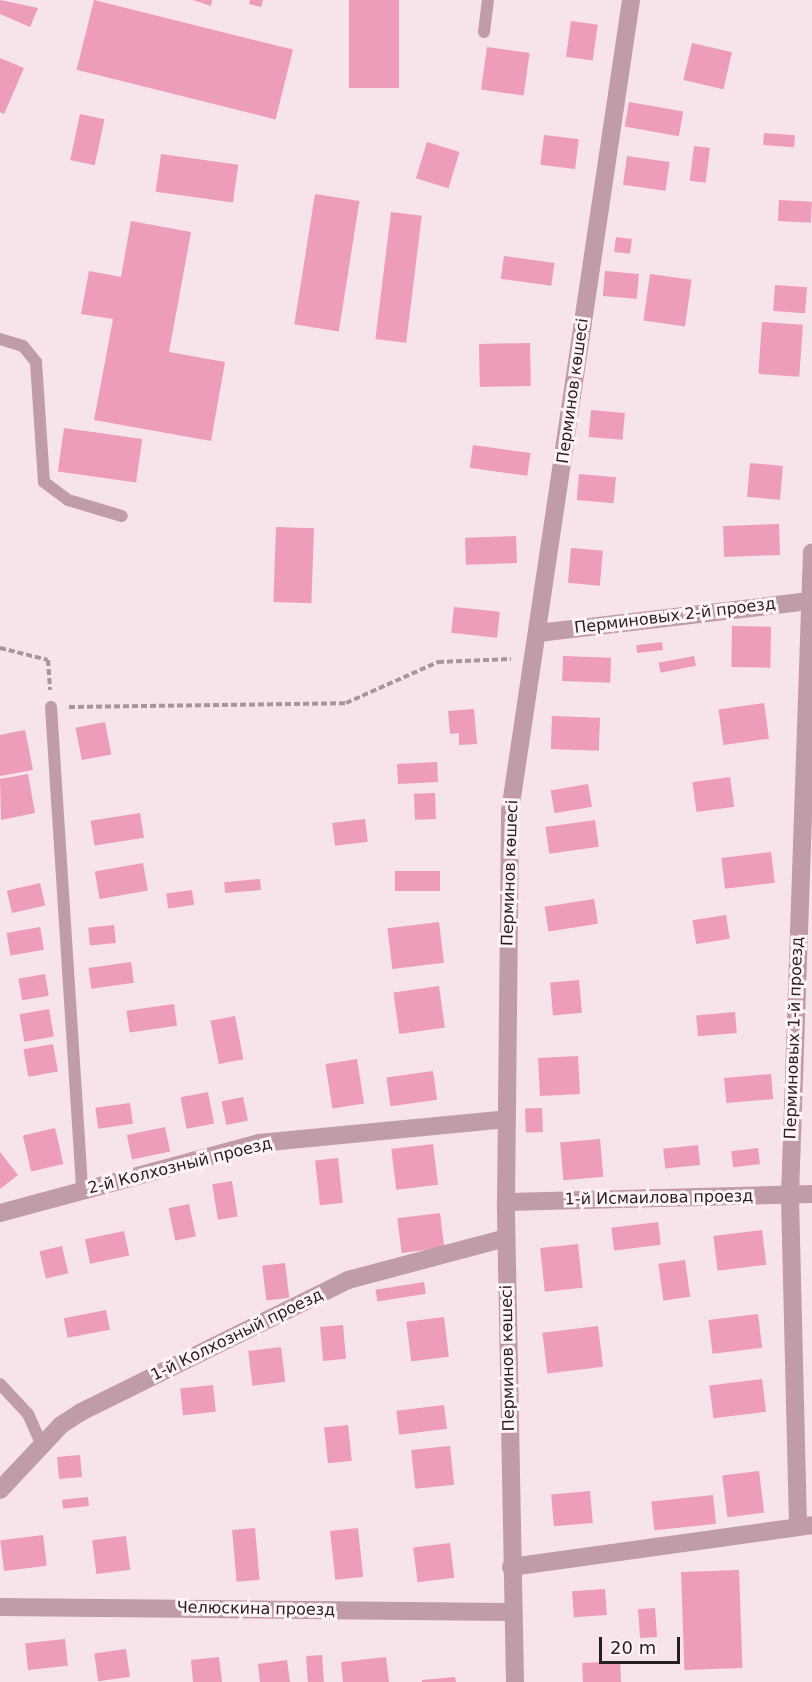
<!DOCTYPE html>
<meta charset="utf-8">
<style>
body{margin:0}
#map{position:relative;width:812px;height:1682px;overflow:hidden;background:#f7e3ea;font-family:"DejaVu Sans",sans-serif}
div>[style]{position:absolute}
.building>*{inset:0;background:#ed9cba;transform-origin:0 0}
.path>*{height:4px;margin-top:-2px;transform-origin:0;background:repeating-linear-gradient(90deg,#a5969b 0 6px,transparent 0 9px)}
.lane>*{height:12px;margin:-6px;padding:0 6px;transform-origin:6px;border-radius:6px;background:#c09ca8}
.street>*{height:18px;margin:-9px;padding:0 9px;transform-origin:9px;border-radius:9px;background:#c09ca8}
span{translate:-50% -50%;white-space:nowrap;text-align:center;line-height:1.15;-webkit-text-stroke:6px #fff3f7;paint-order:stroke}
.street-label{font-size:16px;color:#261f21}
.scale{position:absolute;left:599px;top:1637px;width:81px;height:27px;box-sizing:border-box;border:3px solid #261f21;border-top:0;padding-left:8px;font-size:18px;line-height:21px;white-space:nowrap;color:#261f21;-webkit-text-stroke:4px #fff3f7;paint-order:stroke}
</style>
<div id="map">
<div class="building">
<div style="clip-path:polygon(0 0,38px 8px,30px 27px,0 14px)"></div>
<div style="left:94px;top:0;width:205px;height:72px;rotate:14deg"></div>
<div style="clip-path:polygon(193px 0,212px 0,211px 6px)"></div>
<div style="clip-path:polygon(250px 0,263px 0,261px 7px,249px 4px)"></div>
<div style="left:349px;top:0;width:50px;height:88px"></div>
<div style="left:571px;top:21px;width:27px;height:36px;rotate:8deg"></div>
<div style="left:692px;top:43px;width:41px;height:38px;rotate:13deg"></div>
<div style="left:487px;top:47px;width:43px;height:43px;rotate:8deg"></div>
<div style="clip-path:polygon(0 58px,24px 68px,4px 114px,0 112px)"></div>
<div style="left:629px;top:102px;width:55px;height:25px;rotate:10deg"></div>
<div style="left:80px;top:114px;width:25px;height:47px;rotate:12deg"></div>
<div style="left:764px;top:133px;width:31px;height:12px;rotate:4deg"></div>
<div style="left:544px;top:135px;width:35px;height:30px;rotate:7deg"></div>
<div style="left:427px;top:142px;width:34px;height:38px;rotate:17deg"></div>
<div style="left:694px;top:146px;width:16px;height:35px;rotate:7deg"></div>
<div style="left:161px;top:154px;width:78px;height:38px;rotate:8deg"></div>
<div style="left:627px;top:156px;width:43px;height:29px;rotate:8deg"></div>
<div style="left:315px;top:194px;width:45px;height:132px;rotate:9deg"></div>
<div style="left:779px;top:200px;width:33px;height:21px;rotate:3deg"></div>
<div style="left:391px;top:212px;width:31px;height:128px;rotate:7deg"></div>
<div style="clip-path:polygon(131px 221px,191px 232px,169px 352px,225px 362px,211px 441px,94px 420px,113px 319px,81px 314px,89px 271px,121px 277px)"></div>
<div style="left:616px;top:237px;width:16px;height:15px;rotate:7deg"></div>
<div style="left:504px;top:256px;width:51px;height:23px;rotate:8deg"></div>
<div style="left:605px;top:271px;width:34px;height:25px;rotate:5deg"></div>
<div style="left:650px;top:274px;width:42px;height:47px;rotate:8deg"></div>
<div style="left:775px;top:285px;width:32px;height:26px;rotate:4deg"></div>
<div style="left:762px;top:322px;width:41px;height:52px;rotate:4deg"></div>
<div style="left:530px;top:343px;width:43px;height:51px;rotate:89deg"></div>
<div style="left:591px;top:410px;width:34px;height:27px;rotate:5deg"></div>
<div style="left:64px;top:428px;width:79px;height:44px;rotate:8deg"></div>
<div style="left:473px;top:445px;width:58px;height:23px;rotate:8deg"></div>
<div style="left:750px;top:463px;width:33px;height:34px;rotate:5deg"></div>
<div style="left:579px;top:474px;width:37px;height:26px;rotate:5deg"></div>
<div style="left:779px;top:524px;width:31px;height:56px;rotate:88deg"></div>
<div style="left:276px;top:527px;width:38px;height:75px;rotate:2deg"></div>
<div style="left:516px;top:536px;width:27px;height:51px;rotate:88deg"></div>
<div style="left:571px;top:548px;width:32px;height:35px;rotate:5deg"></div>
<div style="left:454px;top:607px;width:46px;height:26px;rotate:6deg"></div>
<div style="left:732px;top:626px;width:39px;height:41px;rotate:1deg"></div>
<div style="left:662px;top:642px;width:8px;height:26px;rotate:83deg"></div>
<div style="left:563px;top:656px;width:48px;height:25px;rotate:2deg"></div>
<div style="left:694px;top:656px;width:10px;height:36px;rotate:79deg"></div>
<div style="left:764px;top:703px;width:36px;height:46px;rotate:82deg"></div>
<div style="clip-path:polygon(474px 709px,477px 744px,459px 745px,459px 733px,450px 734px,448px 711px)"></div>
<div style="left:552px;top:716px;width:48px;height:33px;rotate:2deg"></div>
<div style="left:105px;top:722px;width:33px;height:30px;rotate:79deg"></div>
<div style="clip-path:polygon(25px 730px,33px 770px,0 776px,0 735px)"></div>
<div style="left:437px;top:762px;width:20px;height:40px;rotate:87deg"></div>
<div style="clip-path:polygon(28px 774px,35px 813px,1px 820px,0 779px)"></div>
<div style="left:730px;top:777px;width:30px;height:38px;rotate:82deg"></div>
<div style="left:588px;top:784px;width:23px;height:38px;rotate:80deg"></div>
<div style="left:435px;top:793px;width:26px;height:21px;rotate:88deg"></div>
<div style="left:140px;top:813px;width:25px;height:50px;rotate:81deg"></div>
<div style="left:365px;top:819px;width:23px;height:33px;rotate:83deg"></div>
<div style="left:595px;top:820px;width:27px;height:50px;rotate:82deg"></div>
<div style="left:771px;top:852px;width:31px;height:50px;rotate:83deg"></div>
<div style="left:143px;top:863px;width:28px;height:49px;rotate:80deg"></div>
<div style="left:440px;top:871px;width:20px;height:45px;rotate:90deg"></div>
<div style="left:260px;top:879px;width:11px;height:36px;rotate:85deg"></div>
<div style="left:40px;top:883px;width:23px;height:34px;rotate:77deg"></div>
<div style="left:192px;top:890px;width:15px;height:26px;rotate:82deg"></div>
<div style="left:594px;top:899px;width:25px;height:50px;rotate:81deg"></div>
<div style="left:726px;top:915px;width:24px;height:34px;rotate:81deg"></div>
<div style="left:439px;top:922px;width:41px;height:52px;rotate:83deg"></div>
<div style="left:114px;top:925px;width:18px;height:26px;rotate:84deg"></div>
<div style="left:40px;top:927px;width:23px;height:34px;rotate:80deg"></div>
<div style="left:131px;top:962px;width:21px;height:43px;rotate:82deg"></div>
<div style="left:45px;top:974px;width:22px;height:27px;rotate:80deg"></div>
<div style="left:579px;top:980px;width:33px;height:29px;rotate:85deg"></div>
<div style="left:439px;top:986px;width:42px;height:46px;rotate:82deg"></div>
<div style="left:174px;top:1004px;width:22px;height:48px;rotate:82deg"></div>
<div style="left:49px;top:1009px;width:28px;height:30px;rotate:80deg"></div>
<div style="left:735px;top:1012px;width:21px;height:39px;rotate:85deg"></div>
<div style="left:235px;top:1016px;width:44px;height:25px;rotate:79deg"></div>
<div style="left:53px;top:1044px;width:28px;height:30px;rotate:80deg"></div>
<div style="left:578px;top:1056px;width:38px;height:40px;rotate:87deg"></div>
<div style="left:357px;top:1059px;width:45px;height:32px;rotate:81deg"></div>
<div style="left:433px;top:1071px;width:29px;height:47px;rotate:82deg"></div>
<div style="left:771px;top:1074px;width:25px;height:47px;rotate:85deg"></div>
<div style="left:208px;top:1092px;width:32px;height:28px;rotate:79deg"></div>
<div style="left:243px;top:1097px;width:24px;height:22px;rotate:78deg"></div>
<div style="left:130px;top:1103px;width:21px;height:35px;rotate:82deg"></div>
<div style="left:542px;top:1108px;width:24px;height:17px;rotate:88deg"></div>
<div style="left:165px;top:1127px;width:25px;height:39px;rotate:78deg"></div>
<div style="left:55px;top:1128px;width:37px;height:33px;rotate:77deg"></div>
<div style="left:600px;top:1139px;width:38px;height:40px;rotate:85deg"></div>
<div style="left:433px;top:1144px;width:41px;height:42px;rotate:83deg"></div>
<div style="left:698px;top:1145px;width:20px;height:35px;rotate:84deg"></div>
<div style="left:758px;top:1148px;width:16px;height:27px;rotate:83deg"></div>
<div style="clip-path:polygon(0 1152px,18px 1175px,0 1189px)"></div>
<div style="left:338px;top:1158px;width:45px;height:23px;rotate:84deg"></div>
<div style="left:232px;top:1181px;width:36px;height:20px;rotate:81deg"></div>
<div style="left:189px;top:1204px;width:33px;height:21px;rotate:78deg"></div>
<div style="left:440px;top:1213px;width:35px;height:43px;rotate:83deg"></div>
<div style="left:658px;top:1222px;width:23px;height:47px;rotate:83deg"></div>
<div style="left:762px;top:1230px;width:35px;height:49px;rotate:83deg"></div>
<div style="left:124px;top:1231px;width:25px;height:40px;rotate:78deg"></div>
<div style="left:578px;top:1244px;width:44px;height:38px;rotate:84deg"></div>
<div style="left:62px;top:1246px;width:28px;height:23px;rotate:77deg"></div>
<div style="left:685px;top:1260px;width:37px;height:27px;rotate:82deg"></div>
<div style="left:285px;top:1263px;width:35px;height:23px;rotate:83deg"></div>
<div style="left:424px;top:1282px;width:12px;height:49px;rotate:81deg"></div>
<div style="left:106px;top:1310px;width:20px;height:43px;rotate:79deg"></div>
<div style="left:758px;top:1314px;width:34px;height:50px;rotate:83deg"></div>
<div style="left:444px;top:1317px;width:40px;height:38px;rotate:83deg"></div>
<div style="left:343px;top:1325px;width:34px;height:23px;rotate:85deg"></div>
<div style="left:598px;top:1326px;width:41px;height:56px;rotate:83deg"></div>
<div style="left:281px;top:1347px;width:35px;height:33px;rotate:83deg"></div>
<div style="left:762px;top:1379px;width:33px;height:53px;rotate:83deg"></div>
<div style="left:213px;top:1385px;width:27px;height:33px;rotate:84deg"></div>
<div style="left:444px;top:1405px;width:24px;height:48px;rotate:83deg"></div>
<div style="left:348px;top:1425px;width:36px;height:24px;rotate:84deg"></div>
<div style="left:450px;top:1446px;width:39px;height:39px;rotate:84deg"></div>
<div style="left:80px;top:1455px;width:22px;height:23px;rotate:85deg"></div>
<div style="left:759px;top:1471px;width:42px;height:37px;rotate:83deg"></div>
<div style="left:590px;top:1491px;width:32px;height:39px;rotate:85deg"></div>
<div style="left:713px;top:1495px;width:29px;height:62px;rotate:84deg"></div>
<div style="left:88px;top:1497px;width:9px;height:26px;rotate:84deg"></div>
<div style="left:255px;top:1528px;width:52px;height:23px;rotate:85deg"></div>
<div style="left:358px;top:1528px;width:49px;height:28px;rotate:84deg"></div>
<div style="left:43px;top:1535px;width:31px;height:43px;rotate:83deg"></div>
<div style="left:126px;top:1536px;width:34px;height:34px;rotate:83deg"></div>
<div style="left:450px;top:1543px;width:35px;height:37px;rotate:83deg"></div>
<div style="left:739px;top:1570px;width:98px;height:58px;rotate:88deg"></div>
<div style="left:605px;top:1589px;width:26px;height:33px;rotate:86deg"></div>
<div style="left:655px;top:1608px;width:29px;height:17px;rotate:86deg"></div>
<div style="left:65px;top:1639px;width:27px;height:40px;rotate:84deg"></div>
<div style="left:126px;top:1649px;width:28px;height:32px;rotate:82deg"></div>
<div style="left:322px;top:1655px;width:27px;height:16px;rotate:86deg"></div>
<div style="clip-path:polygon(219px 1657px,222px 1682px,193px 1682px,191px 1660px)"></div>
<div style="clip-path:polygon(386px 1657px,389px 1682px,343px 1682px,341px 1662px)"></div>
<div style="clip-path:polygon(287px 1660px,290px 1682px,260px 1682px,258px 1664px)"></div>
<div style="left:620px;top:1661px;width:21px;height:38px;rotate:87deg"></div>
<div style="clip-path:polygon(455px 1677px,456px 1682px,422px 1682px,422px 1680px)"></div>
</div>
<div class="path">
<div style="left:0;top:648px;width:49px;rotate:14deg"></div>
<div style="left:48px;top:660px;width:30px;rotate:86deg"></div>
<div style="left:69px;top:707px;width:277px;rotate:-0.8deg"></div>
<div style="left:346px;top:703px;width:101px;rotate:-24deg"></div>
<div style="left:438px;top:662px;width:73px;rotate:-2.4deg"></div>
</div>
<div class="lane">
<div style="left:484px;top:32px;width:32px;rotate:-83deg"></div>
<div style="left:0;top:339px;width:24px;rotate:17deg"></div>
<div style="left:23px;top:346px;width:21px;rotate:51deg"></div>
<div style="left:36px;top:362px;width:120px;rotate:86.2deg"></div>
<div style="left:44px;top:482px;width:30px;rotate:37deg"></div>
<div style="left:68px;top:500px;width:56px;rotate:16.5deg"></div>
<div style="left:51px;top:707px;width:485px;rotate:86.3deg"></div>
<div style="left:0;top:1384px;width:41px;rotate:47deg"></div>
<div style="left:28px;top:1414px;width:34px;rotate:66deg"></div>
</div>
<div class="street">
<div style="left:538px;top:633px;width:276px;rotate:-6.7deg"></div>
<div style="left:506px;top:1202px;width:306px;rotate:-1.5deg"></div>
<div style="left:0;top:1213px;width:268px;rotate:-15.1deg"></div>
<div style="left:259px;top:1143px;width:249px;rotate:-5.5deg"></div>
<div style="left:0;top:1490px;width:89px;rotate:-46.8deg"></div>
<div style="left:61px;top:1425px;width:24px;rotate:-33deg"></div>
<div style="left:81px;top:1412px;width:298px;rotate:-26.3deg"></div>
<div style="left:348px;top:1280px;width:163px;rotate:-14.9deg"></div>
<div style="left:798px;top:1525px;width:330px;rotate:-91.4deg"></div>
<div style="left:790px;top:1195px;width:643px;rotate:-88.04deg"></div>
<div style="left:511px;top:1567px;width:304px;rotate:-7.9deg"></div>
<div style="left:0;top:1607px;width:512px;rotate:0.56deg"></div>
<div style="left:515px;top:1682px;width:480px;rotate:-91.1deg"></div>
<div style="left:506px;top:1202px;width:391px;rotate:-89.4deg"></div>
<div style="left:510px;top:811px;width:820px;rotate:-81.51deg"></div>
</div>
<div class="street-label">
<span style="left:573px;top:391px;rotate:-82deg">Перминов көшесі</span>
<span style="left:675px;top:616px;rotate:-7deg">Перминовых 2-й проезд</span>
<span style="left:510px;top:873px;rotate:-88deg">Перминов көшесі</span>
<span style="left:794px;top:1038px;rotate:-88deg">Перминовых 1-й проезд</span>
<span style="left:180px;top:1166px;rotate:-14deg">2-й Колхозный проезд</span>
<span style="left:659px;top:1198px;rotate:-1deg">1-й Исмаилова проезд</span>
<span style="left:237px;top:1335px;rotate:-26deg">1-й Колхозный проезд</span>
<span style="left:508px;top:1358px;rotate:-91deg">Перминов көшесі</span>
<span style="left:256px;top:1609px;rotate:1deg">Челюскина проезд</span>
</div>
<div class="scale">20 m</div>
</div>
